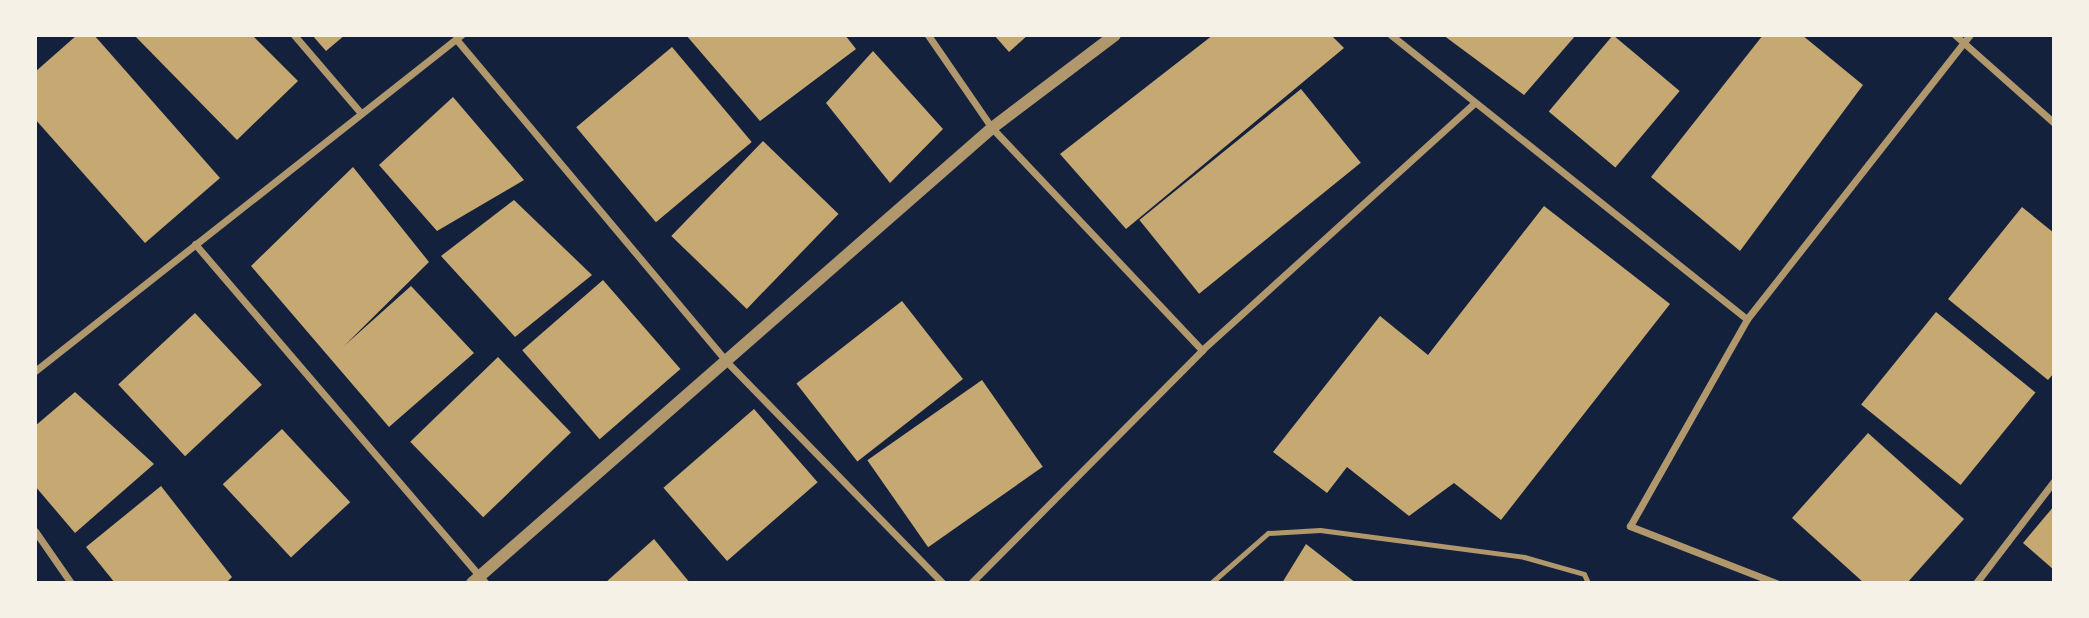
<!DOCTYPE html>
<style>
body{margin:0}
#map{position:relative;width:2089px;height:618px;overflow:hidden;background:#14213d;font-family:"IBM Plex Sans",sans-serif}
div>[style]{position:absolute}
.building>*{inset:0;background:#c6a872;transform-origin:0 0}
.service>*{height:5px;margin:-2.5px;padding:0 2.5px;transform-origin:2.5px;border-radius:2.5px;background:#b1986c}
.minor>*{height:7px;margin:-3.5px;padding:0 3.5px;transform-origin:3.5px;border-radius:3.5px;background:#b1986c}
.tertiary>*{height:12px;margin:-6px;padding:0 6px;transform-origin:6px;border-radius:6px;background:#b1986c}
span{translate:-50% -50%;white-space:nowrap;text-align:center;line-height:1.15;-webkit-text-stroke:7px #f6f1e7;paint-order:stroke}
.frame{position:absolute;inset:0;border:37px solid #f6f1e7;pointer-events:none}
</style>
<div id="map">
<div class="building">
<div style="clip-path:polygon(77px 35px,94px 35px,220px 178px,145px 243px,35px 119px,35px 72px)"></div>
<div style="clip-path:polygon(134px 35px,252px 35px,298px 81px,237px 140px)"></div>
<div style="clip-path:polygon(312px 35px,345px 35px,326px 51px)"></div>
<div style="clip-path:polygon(686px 35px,845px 35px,856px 49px,760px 121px)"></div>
<div style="clip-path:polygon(994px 35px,1028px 35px,1009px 52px)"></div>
<div style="clip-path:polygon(1213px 35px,1331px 35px,1344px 48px,1126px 229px,1060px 154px)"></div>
<div style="clip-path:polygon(1443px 35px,1576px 35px,1524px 95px)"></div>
<div style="left:1613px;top:35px;width:87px;height:100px;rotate:40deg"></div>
<div style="clip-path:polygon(1763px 35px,1802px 35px,1863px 85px,1740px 251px,1651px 177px)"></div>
<div style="left:672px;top:47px;width:124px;height:125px;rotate:50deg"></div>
<div style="clip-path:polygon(873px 51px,943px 129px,890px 183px,826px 103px)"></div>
<div style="left:1301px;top:89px;width:95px;height:208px;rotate:51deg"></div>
<div style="clip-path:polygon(453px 97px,524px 180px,437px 231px,379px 165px)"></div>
<div style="left:763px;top:141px;width:105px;height:132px;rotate:44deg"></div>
<div style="clip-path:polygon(353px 167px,429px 262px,344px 346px,411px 286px,474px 353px,389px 427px,251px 266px)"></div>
<div style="clip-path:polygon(514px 200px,592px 275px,515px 337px,441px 256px)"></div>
<div style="clip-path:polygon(1544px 206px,1670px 304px,1501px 520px,1454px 483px,1409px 516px,1347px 467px,1327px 493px,1273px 452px,1380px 316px,1428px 355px)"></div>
<div style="clip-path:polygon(2022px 207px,2054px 233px,2054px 373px,2048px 380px,1948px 299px)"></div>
<div style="left:603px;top:280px;width:118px;height:107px;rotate:49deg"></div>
<div style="left:902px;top:301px;width:99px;height:134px;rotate:52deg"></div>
<div style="left:1936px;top:312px;width:128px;height:119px;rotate:39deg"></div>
<div style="left:195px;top:313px;width:98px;height:105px;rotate:47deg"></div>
<div style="left:498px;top:357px;width:105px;height:122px;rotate:46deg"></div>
<div style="left:982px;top:380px;width:106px;height:140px;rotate:55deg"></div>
<div style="clip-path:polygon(75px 392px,154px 464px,75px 533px,35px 486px,35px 426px)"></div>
<div style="left:754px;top:409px;width:97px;height:120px;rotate:49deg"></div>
<div style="left:282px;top:429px;width:100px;height:81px;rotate:47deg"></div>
<div style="clip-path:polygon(1868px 433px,1964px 519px,1907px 583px,1864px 583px,1792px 518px)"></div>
<div style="clip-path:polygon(161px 486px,232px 577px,226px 583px,115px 583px,86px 547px)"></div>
<div style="clip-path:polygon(2054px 506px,2054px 570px,2023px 543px)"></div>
<div style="clip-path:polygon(654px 539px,690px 583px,605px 583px)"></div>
<div style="clip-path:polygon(1306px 544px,1356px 583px,1282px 583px)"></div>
</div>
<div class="service">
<div style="left:1211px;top:583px;width:76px;rotate:-41.3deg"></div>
<div style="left:1268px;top:533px;width:52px;rotate:-3.3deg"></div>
<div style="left:1320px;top:530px;width:206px;rotate:7.5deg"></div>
<div style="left:1524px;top:557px;width:62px;rotate:15.8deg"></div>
<div style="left:1584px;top:574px;width:10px;rotate:66deg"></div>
</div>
<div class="minor">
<div style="left:294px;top:35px;width:101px;rotate:49.4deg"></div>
<div style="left:928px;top:35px;width:113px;rotate:55.5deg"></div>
<div style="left:992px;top:128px;width:306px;rotate:46.6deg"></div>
<div style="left:1391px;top:35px;width:455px;rotate:38.6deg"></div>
<div style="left:1955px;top:35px;width:132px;rotate:41.6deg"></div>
<div style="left:456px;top:39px;width:420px;rotate:50deg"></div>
<div style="left:726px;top:361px;width:310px;rotate:45.7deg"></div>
<div style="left:195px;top:244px;width:447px;rotate:49.4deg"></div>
<div style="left:35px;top:371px;width:543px;rotate:-38.26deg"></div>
<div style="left:35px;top:531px;width:63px;rotate:55.3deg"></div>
<div style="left:971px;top:583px;width:328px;rotate:-45.2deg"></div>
<div style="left:1202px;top:350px;width:366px;rotate:-42.2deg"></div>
<div style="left:1776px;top:583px;width:157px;rotate:-158.7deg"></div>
<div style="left:1630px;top:526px;width:238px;rotate:-60.5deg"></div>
<div style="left:1747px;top:319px;width:361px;rotate:-51.9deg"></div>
<div style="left:1976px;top:583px;width:128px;rotate:-52.6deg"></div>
</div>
<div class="tertiary">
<div style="left:472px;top:583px;width:691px;rotate:-41.19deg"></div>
<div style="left:992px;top:128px;width:154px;rotate:-37.1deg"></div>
</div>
<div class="frame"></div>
</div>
